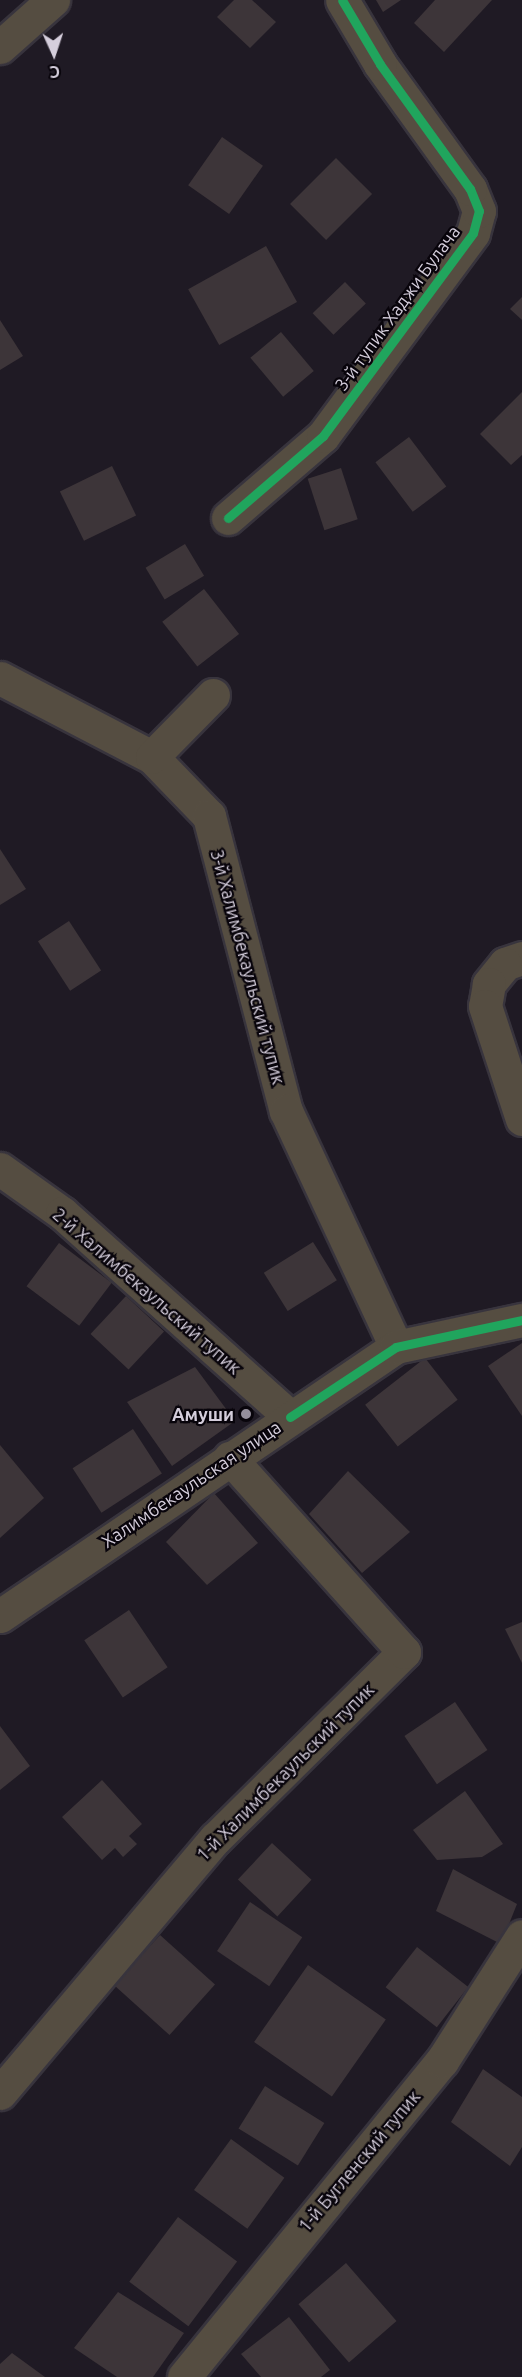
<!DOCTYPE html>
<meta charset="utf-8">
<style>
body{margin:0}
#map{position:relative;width:522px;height:2377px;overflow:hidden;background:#1f1a24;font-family:Ubuntu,sans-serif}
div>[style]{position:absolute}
.building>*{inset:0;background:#3d3539;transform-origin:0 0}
.roads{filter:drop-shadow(2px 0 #38343d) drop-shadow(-2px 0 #38343d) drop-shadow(0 2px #38343d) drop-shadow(0 -2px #38343d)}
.minor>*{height:33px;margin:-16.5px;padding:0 16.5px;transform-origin:16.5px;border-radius:16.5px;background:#554d41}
.cycleway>*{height:9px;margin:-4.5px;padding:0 4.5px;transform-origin:4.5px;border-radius:4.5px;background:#20a55d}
.dots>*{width:16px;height:16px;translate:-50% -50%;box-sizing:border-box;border:3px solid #08040b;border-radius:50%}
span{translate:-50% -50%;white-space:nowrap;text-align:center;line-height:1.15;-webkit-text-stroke:4.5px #08040b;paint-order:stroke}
.street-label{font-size:18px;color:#d5cedc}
.poi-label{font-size:18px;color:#d5cedc;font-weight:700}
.right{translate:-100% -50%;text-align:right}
.north{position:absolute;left:24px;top:24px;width:60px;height:60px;-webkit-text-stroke:4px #08040b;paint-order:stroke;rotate:177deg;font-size:16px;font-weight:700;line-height:24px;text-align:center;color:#d5cedc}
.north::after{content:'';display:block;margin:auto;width:21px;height:27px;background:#d5cedc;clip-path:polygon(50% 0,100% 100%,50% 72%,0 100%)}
</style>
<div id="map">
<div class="building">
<div style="clip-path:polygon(234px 0,252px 0,276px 22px,250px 48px,217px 17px)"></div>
<div style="clip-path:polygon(376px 0,401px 0,383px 12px)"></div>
<div style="clip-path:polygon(435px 0,492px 0,444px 52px,414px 23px)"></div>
<div style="left:222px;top:137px;width:50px;height:59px;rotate:35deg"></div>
<div style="left:336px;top:158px;width:51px;height:65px;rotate:45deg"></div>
<div style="left:266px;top:246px;width:64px;height:89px;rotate:61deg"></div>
<div style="left:345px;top:282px;width:30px;height:45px;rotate:46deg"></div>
<div style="clip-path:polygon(522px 297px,522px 320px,510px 309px)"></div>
<div style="clip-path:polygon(0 320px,23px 356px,0 370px)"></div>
<div style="left:281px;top:332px;width:51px;height:40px;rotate:50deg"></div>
<div style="clip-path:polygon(522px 392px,522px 455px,511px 465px,480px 434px)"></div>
<div style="left:409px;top:437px;width:62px;height:42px;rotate:53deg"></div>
<div style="left:112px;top:466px;width:55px;height:58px;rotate:64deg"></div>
<div style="left:341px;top:468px;width:54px;height:35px;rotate:72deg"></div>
<div style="left:185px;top:544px;width:37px;height:46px;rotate:59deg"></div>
<div style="left:204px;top:589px;width:57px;height:53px;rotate:52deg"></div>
<div style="clip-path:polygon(0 849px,26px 889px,0 905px)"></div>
<div style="left:69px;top:921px;width:59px;height:37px;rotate:57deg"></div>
<div style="left:313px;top:1242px;width:45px;height:58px;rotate:58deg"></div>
<div style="left:59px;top:1243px;width:66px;height:54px;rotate:37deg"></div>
<div style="left:126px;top:1296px;width:52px;height:52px;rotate:43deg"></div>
<div style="clip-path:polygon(522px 1343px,522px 1416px,488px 1366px)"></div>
<div style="left:425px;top:1358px;width:53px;height:76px;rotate:52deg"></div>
<div style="clip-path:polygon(195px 1367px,235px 1421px,172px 1466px,127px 1402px)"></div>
<div style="left:133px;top:1429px;width:53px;height:72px;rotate:57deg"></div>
<div style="clip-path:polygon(0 1445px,44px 1498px,0 1538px)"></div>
<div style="clip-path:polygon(348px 1471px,410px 1532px,362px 1573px,309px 1514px)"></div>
<div style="clip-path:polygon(214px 1493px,258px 1543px,207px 1585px,166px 1542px)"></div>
<div style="left:129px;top:1610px;width:69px;height:54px;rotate:56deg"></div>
<div style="clip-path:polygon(522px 1622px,522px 1663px,505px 1629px)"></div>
<div style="left:455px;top:1702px;width:58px;height:61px;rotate:56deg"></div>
<div style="clip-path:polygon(0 1726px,30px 1766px,0 1790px)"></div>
<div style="clip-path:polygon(102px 1780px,142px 1824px,129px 1836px,137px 1844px,123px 1857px,115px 1848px,102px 1860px,62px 1817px)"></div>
<div style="clip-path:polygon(465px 1791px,503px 1844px,482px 1857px,437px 1860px,413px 1830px)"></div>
<div style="left:272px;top:1843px;width:54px;height:50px;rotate:43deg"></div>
<div style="clip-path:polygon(453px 1869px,517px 1904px,501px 1944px,436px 1911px)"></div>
<div style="left:250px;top:1902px;width:63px;height:59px;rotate:34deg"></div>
<div style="left:160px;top:1935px;width:74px;height:68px;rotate:42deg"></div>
<div style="left:417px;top:1947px;width:65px;height:51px;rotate:38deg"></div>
<div style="left:308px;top:1965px;width:95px;height:94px;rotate:35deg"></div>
<div style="clip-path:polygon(483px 2069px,522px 2097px,522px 2147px,510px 2166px,451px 2122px)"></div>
<div style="left:265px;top:2086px;width:70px;height:50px;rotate:32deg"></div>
<div style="left:231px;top:2139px;width:66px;height:63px;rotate:36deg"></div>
<div style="left:178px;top:2217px;width:74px;height:81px;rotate:37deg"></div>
<div style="left:346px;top:2263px;width:77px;height:63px;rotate:49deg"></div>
<div style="clip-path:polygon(118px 2292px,184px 2333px,153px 2377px,117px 2377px,74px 2348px)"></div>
<div style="clip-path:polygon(289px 2317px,330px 2370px,321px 2377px,261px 2377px,241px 2354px)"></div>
<div style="clip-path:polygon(12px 2353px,45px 2377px,0 2377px,0 2364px)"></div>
</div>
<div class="roads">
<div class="minor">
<div style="left:0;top:47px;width:71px;rotate:-41.6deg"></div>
<div style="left:228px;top:518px;width:125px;rotate:-40.8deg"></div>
<div style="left:323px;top:436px;width:252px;rotate:-53.5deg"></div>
<div style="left:473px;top:233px;width:23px;rotate:-75deg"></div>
<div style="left:479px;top:211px;width:24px;rotate:-112deg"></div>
<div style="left:470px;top:189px;width:154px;rotate:-125.8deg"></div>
<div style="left:380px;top:64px;width:74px;rotate:-120.7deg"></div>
<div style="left:0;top:678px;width:171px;rotate:27.5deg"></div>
<div style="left:152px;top:757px;width:82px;rotate:46deg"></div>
<div style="left:209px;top:816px;width:305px;rotate:75.4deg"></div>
<div style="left:286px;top:1111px;width:260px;rotate:65deg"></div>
<div style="left:152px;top:757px;width:87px;rotate:-45.5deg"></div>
<div style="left:522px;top:958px;width:18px;rotate:161deg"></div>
<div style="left:505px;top:964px;width:26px;rotate:129deg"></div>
<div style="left:489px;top:984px;width:22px;rotate:100deg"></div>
<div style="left:485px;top:1006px;width:119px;rotate:71.9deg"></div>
<div style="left:0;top:1169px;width:76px;rotate:35.4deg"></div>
<div style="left:62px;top:1213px;width:306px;rotate:41.8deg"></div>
<div style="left:0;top:1616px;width:479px;rotate:-34.2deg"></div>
<div style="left:396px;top:1347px;width:129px;rotate:-12.1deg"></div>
<div style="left:0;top:2093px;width:333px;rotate:-49.8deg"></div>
<div style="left:215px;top:1839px;width:266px;rotate:-44.7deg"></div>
<div style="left:404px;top:1652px;width:261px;rotate:-131.9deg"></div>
<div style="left:184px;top:2377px;width:408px;rotate:-50.8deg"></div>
<div style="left:442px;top:2061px;width:148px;rotate:-57.4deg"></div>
</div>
</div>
<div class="cycleway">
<div style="left:228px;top:518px;width:125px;rotate:-40.8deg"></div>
<div style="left:323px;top:436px;width:252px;rotate:-53.5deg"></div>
<div style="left:473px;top:233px;width:23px;rotate:-75deg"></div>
<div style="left:479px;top:211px;width:24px;rotate:-112deg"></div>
<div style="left:470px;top:189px;width:154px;rotate:-125.8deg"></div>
<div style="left:380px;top:64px;width:74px;rotate:-120.7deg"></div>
<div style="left:290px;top:1417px;width:127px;rotate:-33.4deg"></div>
<div style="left:396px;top:1347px;width:129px;rotate:-12.1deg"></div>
</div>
<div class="dots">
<div style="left:246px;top:1414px;background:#958f9c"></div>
</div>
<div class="street-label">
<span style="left:397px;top:308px;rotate:-54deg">3-й тупик Хаджи Булача</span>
<span style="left:248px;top:967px;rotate:75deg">3-й Халимбекаульский тупик</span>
<span style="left:147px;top:1291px;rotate:41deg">2-й Халимбекаульский тупик</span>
<span style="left:191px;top:1484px;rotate:-34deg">Халимбекаульская улица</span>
<span style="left:285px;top:1772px;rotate:-45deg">1-й Халимбекаульский тупик</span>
<span style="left:359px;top:2161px;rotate:-50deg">1-й Бугленский тупик</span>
</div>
<div class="poi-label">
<span class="right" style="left:234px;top:1414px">Амуши</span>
</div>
<div class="north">С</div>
</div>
